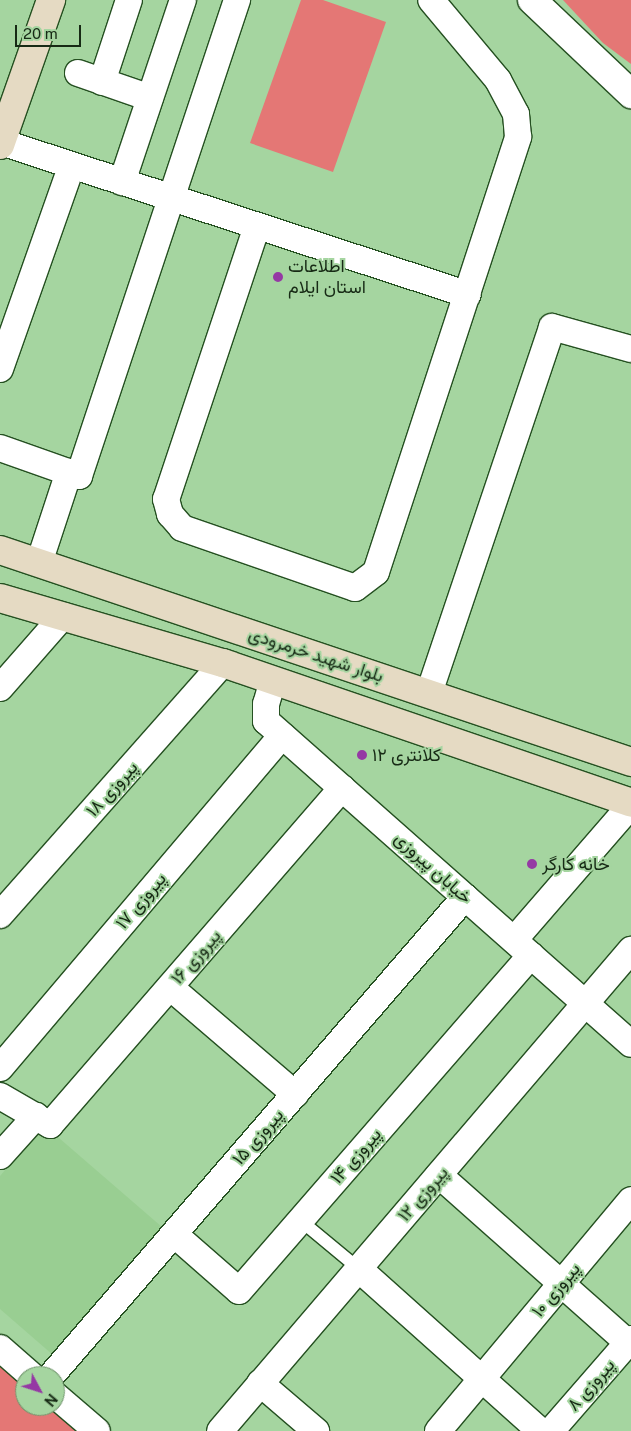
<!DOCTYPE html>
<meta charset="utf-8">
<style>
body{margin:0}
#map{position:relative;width:631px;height:1431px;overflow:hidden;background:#a5d5a0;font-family:"Public Sans",Vazirmatn,sans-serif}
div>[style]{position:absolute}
.built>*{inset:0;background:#99ce92}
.green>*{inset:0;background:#e47775}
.roads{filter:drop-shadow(1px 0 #255021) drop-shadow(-1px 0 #255021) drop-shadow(0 1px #255021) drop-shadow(0 -1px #255021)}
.service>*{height:12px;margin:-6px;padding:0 6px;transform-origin:6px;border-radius:6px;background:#fff}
.minor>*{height:26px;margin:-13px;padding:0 13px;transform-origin:13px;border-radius:13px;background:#fff}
.tertiary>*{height:28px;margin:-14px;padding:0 14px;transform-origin:14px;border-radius:14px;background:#fff}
.secondary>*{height:28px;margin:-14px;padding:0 14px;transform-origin:14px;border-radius:14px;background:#e5dac3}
.dots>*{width:14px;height:14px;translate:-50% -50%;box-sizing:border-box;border:2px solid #a5d5a0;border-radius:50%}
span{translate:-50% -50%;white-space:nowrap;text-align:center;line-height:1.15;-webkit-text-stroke:4px #a5d5a0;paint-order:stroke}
.poi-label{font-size:18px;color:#172a15}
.left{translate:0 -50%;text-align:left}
.street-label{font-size:18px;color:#172a15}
.north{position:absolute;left:15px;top:1366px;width:50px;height:50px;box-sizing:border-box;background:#a5d5a0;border:1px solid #6c9168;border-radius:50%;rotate:130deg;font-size:14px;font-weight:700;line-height:20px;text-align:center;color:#172a15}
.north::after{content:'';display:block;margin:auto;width:18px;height:22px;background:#9539a4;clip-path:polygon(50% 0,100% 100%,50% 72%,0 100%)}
.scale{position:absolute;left:15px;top:25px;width:66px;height:22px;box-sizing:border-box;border:2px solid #172a15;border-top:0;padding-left:6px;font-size:15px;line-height:18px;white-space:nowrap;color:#172a15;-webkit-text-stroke:4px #a5d5a0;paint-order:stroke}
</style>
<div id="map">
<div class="built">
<div style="clip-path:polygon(44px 1125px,162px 1227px,53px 1355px,0 1309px,0 1176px)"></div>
</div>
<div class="green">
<div style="clip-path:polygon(301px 0,323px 0,386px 22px,333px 172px,250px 143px)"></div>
<div style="clip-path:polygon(563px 0,631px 0,631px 64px,603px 43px)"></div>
<div style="clip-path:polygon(0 1356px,25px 1378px,25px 1406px,55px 1406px,88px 1431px,0 1431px)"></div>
</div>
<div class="roads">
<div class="service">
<div style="left:300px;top:1220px;width:77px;rotate:39.7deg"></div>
</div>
<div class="minor">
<div style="left:78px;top:73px;width:76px;rotate:19.1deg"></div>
<div style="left:102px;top:82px;width:86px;rotate:-71.8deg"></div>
<div style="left:1px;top:142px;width:491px;rotate:18.1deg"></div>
<div style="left:122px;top:182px;width:192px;rotate:-71.5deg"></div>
<div style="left:257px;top:226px;width:288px;rotate:108.4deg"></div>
<div style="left:166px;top:499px;width:16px;rotate:75deg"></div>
<div style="left:170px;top:514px;width:18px;rotate:49deg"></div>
<div style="left:182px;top:528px;width:183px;rotate:19.1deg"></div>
<div style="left:355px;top:588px;width:26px;rotate:-37deg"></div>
<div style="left:376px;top:572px;width:458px;rotate:-71.9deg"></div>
<div style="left:518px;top:137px;width:23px;rotate:-95deg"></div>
<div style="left:516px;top:114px;width:38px;rotate:-118deg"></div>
<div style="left:498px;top:80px;width:104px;rotate:-129.9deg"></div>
<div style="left:0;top:369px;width:216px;rotate:-70.6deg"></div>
<div style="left:0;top:448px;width:84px;rotate:19.5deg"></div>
<div style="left:79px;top:476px;width:502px;rotate:-71.64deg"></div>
<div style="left:39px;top:563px;width:96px;rotate:-71.8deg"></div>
<div style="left:273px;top:680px;width:25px;rotate:106deg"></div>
<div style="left:266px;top:704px;width:17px;rotate:90deg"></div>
<div style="left:266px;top:721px;width:487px;rotate:41.5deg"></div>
<div style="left:0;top:688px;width:96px;rotate:-48.8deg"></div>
<div style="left:429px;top:693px;width:386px;rotate:-71.4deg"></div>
<div style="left:552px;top:327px;width:82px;rotate:15.6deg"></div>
<div style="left:0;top:915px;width:337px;rotate:-48.5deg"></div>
<div style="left:514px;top:940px;width:179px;rotate:-49.1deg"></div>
<div style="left:170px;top:987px;width:165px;rotate:40.6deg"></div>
<div style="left:0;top:1068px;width:436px;rotate:-49.7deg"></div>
<div style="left:0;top:1096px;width:58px;rotate:30.1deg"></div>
<div style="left:50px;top:1125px;width:446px;rotate:-49.1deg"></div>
<div style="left:0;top:1156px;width:54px;rotate:-48deg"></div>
<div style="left:439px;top:1175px;width:253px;rotate:41.6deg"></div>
<div style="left:174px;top:1234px;width:86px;rotate:41.2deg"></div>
<div style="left:239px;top:1291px;width:445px;rotate:-49deg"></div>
<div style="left:359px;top:1269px;width:243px;rotate:41.8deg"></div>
<div style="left:0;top:1348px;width:43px;rotate:41.2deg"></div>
<div style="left:51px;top:1376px;width:633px;rotate:-49.16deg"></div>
<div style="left:260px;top:1383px;width:74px;rotate:40.6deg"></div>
<div style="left:55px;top:1395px;width:55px;rotate:40.6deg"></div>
<div style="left:220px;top:1431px;width:633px;rotate:-49.49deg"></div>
<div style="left:438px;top:1431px;width:301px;rotate:-50.1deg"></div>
<div style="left:551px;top:1431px;width:122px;rotate:-49deg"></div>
</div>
<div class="tertiary">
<div style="left:532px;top:0;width:137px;rotate:43.5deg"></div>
</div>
<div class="secondary">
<div style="left:0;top:145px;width:154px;rotate:-70.6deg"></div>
<div style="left:0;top:550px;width:666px;rotate:18.57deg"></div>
<div style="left:0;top:598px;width:232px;rotate:16.3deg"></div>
<div style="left:223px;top:663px;width:431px;rotate:18.9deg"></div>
</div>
</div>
<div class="dots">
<div style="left:278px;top:277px;background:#9539a4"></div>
<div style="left:362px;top:755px;background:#9539a4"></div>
<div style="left:532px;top:864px;background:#9539a4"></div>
</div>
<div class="poi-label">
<span class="left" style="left:288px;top:277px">اطلاعات<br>استان ایلام</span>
<span class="left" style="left:372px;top:755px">کلانتری ۱۲</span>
<span class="left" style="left:542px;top:864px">خانه کارگر</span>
</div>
<div class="street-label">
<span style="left:316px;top:655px;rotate:18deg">بلوار شهید خرمرودی</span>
<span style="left:112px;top:789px;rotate:-48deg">پیروزی ۱۸</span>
<span style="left:433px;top:868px;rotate:42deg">خیابان پیروزی</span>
<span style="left:141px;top:901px;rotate:-50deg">پیروزی ۱۷</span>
<span style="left:196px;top:957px;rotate:-49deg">پیروزی ۱۶</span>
<span style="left:258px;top:1137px;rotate:-49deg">پیروزی ۱۵</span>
<span style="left:356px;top:1156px;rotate:-49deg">پیروزی ۱۴</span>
<span style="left:423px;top:1194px;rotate:-49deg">پیروزی ۱۲</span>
<span style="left:556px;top:1290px;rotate:-50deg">پیروزی ۱۰</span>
<span style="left:591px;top:1385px;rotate:-49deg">پیروزی ۸</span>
</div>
<div class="north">N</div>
<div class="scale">20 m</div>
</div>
